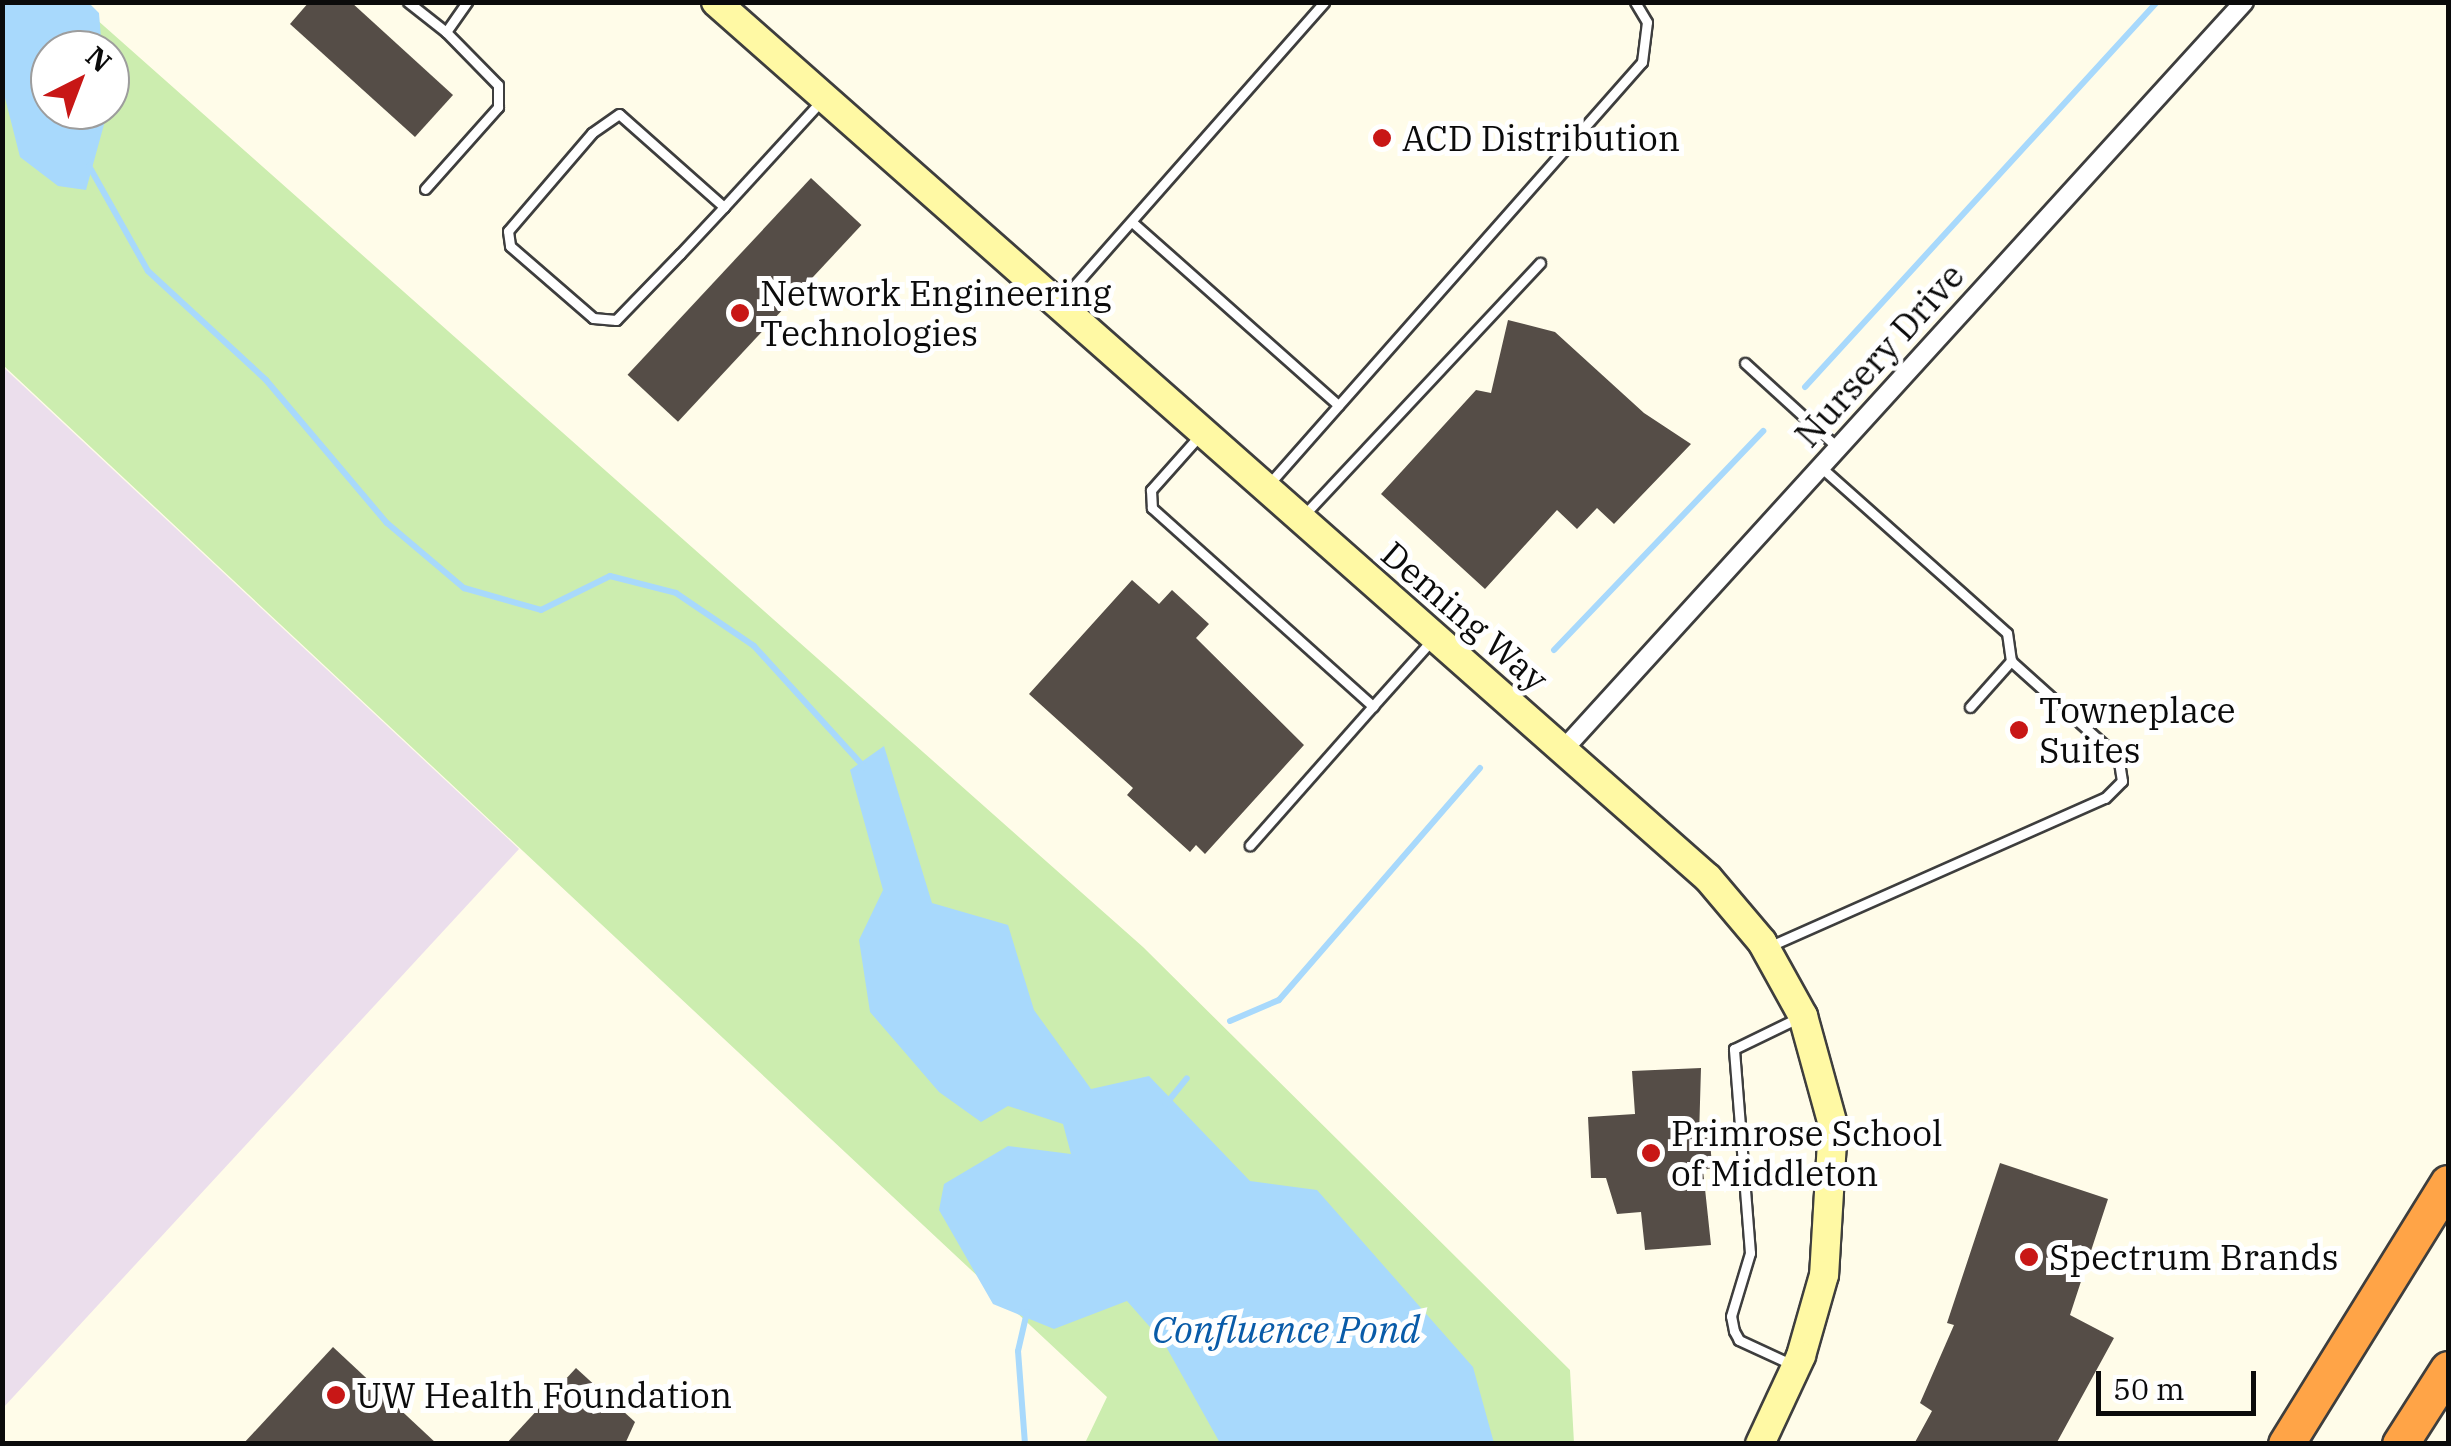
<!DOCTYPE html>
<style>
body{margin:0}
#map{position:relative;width:2451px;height:1446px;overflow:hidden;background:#fffce9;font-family:"IBM Plex Serif",serif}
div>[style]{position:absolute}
.industrial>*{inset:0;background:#ebdeec}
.green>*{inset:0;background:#ccedaf}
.water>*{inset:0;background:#a8d9fc}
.stream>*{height:6px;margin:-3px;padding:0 3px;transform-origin:3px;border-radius:3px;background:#a8d9fc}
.building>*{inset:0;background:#554d47;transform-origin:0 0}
.roads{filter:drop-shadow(2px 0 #3e3e3e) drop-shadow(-2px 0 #3e3e3e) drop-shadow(0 2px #3e3e3e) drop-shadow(0 -2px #3e3e3e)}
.lane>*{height:9px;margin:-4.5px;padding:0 4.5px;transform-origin:4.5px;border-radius:4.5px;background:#fff}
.street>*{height:18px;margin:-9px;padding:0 9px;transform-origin:9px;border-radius:9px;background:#fff}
.secondary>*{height:28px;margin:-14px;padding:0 14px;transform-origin:14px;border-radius:14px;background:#fff9a4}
.highway>*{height:35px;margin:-17.5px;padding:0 17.5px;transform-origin:17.5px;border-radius:17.5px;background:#ffa447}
.dots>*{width:28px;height:28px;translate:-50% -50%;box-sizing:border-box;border:5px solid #fff;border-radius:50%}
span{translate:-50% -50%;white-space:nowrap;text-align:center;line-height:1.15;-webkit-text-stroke:10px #fff;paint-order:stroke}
.poi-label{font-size:35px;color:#0b0b0b}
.left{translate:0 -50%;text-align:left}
.street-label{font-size:35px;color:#0b0b0b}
.water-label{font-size:38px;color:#095ba8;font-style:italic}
.frame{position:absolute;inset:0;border:5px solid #0b0b0b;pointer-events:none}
.north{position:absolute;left:30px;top:30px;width:100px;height:100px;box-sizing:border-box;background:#fff;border:2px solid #9d9d9d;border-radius:50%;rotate:42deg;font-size:28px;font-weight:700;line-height:40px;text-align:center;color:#0b0b0b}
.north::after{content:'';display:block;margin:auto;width:35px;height:45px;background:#c81716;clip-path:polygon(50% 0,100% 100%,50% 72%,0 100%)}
.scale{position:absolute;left:2096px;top:1371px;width:160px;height:45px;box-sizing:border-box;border:5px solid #0b0b0b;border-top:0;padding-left:12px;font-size:30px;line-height:35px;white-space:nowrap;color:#0b0b0b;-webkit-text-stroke:8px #fff;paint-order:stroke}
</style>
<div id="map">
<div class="industrial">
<div style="clip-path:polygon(2px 366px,519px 849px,3px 1408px,2px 1408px)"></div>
</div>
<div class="green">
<div style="clip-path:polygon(evenodd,2px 3px,78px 3px,1143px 947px,1570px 1370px,1574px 1443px,1085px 1443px,1107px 1397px,3px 365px,2px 3px,50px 50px,110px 50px,110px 110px,50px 110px,50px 50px)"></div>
</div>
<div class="water">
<div style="clip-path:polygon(2px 3px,89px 3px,99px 13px,102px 50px,50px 50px,50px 110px,108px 110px,86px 190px,58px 186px,20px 157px,3px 90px)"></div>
<div style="clip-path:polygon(884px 746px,932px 903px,1008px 925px,1034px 1010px,1091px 1089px,1149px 1076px,1250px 1181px,1317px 1190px,1473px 1367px,1494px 1443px,1220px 1443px,1164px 1343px,1127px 1301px,1054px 1329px,993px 1304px,939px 1210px,944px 1184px,1008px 1146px,1071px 1154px,1063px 1124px,1008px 1106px,981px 1122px,939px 1092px,870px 1012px,859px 940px,883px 890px,850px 770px)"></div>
</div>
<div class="stream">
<div style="left:89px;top:166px;width:120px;rotate:60.7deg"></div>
<div style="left:148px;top:271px;width:161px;rotate:42.7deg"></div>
<div style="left:266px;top:380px;width:187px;rotate:49.8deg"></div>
<div style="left:387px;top:523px;width:101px;rotate:40.2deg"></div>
<div style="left:464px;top:588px;width:80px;rotate:15.9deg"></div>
<div style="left:541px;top:610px;width:77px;rotate:-26.2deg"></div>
<div style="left:610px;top:576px;width:68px;rotate:14.4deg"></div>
<div style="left:676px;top:593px;width:94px;rotate:34.2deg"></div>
<div style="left:754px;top:646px;width:164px;rotate:47.7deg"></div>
<div style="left:1805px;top:387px;width:522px;rotate:-47.56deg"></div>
<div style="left:1554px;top:650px;width:303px;rotate:-46.3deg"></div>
<div style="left:1230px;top:1021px;width:53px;rotate:-23.2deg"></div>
<div style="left:1279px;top:1000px;width:307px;rotate:-49.1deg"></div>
<div style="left:1166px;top:1104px;width:33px;rotate:-51deg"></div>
<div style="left:1025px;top:1444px;width:93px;rotate:-94.3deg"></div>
<div style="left:1018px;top:1351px;width:40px;rotate:-77deg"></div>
</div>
<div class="building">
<div style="clip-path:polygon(309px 2px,351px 2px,453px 95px,415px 137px,290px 24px)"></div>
<div style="left:811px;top:178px;width:69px;height:269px;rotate:43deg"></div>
<div style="clip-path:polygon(1508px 320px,1555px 332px,1644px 413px,1691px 444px,1614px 524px,1597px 508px,1577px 529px,1557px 510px,1485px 589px,1381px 494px,1476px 390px,1491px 393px)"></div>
<div style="clip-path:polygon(1132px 580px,1159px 604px,1172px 590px,1209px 624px,1196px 638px,1304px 745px,1205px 854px,1196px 845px,1190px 852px,1127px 795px,1133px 788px,1029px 694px)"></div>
<div style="clip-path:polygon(1701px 1068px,1699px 1137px,1710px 1138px,1712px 1168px,1703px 1170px,1711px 1245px,1645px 1250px,1641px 1212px,1617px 1214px,1606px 1178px,1591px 1178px,1588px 1117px,1635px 1114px,1632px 1071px)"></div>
<div style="clip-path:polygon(2000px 1163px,2108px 1199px,2070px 1315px,2114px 1338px,2056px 1444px,1914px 1444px,1932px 1411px,1920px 1403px,1954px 1325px,1947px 1323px)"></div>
<div style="clip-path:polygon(333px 1347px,437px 1444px,243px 1444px)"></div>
<div style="clip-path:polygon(576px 1368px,635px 1422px,625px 1444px,506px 1444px)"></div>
</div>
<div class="roads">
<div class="lane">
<div style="left:408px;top:2px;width:48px;rotate:38.3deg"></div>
<div style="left:425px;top:189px;width:110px;rotate:-48.3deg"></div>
<div style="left:498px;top:107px;width:22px;rotate:-90deg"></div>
<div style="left:498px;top:85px;width:74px;rotate:-134.5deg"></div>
<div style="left:446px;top:32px;width:37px;rotate:-55deg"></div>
<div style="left:724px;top:207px;width:140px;rotate:-138.5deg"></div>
<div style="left:619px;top:114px;width:33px;rotate:145deg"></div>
<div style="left:592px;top:133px;width:129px;rotate:130.6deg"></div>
<div style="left:508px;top:231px;width:15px;rotate:82deg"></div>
<div style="left:510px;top:246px;width:110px;rotate:40.9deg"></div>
<div style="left:593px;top:318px;width:23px;rotate:5deg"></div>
<div style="left:616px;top:320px;width:92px;rotate:-45.9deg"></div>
<div style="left:680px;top:254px;width:64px;rotate:-46.9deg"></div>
<div style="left:724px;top:207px;width:145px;rotate:-47.5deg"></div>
<div style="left:1132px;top:222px;width:276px;rotate:41.6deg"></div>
<div style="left:1059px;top:303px;width:401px;rotate:-48.6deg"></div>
<div style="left:1745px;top:363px;width:126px;rotate:42.4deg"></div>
<div style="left:1200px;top:435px;width:74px;rotate:131.7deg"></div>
<div style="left:1151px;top:490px;width:18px;rotate:87deg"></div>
<div style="left:1152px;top:508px;width:297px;rotate:41.9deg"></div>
<div style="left:1373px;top:706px;width:186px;rotate:131.5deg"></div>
<div style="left:1269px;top:484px;width:563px;rotate:-48.53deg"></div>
<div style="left:1642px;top:62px;width:40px;rotate:-82.9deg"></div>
<div style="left:1647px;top:22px;width:23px;rotate:-121deg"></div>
<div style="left:1305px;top:514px;width:344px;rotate:-46.9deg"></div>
<div style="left:1373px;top:706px;width:89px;rotate:-48.2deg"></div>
<div style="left:1970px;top:707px;width:62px;rotate:-48.3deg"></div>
<div style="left:1768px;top:947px;width:368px;rotate:-23.9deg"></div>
<div style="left:2105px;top:798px;width:24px;rotate:-45deg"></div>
<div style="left:2122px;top:781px;width:24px;rotate:-99deg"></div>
<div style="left:2118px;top:757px;width:144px;rotate:-138.1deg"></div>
<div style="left:2011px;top:661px;width:28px;rotate:-98deg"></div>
<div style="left:2007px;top:633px;width:249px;rotate:-138.3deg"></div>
<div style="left:1793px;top:1365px;width:60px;rotate:-155.2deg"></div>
<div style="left:1739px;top:1340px;width:10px;rotate:-119deg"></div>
<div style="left:1734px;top:1331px;width:15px;rotate:-101deg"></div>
<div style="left:1731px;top:1316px;width:66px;rotate:-73.2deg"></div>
<div style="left:1750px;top:1253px;width:205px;rotate:-94.5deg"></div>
<div style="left:1734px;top:1049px;width:73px;rotate:-25.9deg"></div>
</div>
<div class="street">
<div style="left:1562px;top:751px;width:1013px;rotate:-47.68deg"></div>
</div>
<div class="secondary">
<div style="left:716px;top:2px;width:1323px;rotate:41.45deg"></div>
<div style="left:1708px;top:878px;width:84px;rotate:49.8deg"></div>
<div style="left:1762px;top:942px;width:85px;rotate:61deg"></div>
<div style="left:1803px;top:1016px;width:113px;rotate:74.6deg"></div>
<div style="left:1833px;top:1125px;width:150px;rotate:93.4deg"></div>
<div style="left:1824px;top:1275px;width:84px;rotate:105.9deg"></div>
<div style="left:1801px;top:1356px;width:97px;rotate:115deg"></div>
</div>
<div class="highway">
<div style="left:2286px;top:1444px;width:307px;rotate:-58.2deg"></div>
<div style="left:2400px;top:1444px;width:89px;rotate:-57.4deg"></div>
</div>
</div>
<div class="dots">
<div style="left:1382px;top:138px;background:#c81716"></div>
<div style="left:740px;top:313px;background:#c81716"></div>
<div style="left:2019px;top:730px;background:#c81716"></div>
<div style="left:1651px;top:1153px;background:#c81716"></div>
<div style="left:2029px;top:1257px;background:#c81716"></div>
<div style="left:336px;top:1395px;background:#c81716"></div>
</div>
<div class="poi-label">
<span class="left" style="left:1402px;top:138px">ACD Distribution</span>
<span class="left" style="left:760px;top:313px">Network Engineering<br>Technologies</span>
<span class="left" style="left:2039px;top:730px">Towneplace<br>Suites</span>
<span class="left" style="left:1671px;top:1153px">Primrose School<br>of Middleton</span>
<span class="left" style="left:2049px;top:1257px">Spectrum Brands</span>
<span class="left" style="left:356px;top:1395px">UW Health Foundation</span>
</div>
<div class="street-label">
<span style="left:1879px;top:355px;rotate:-48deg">Nursery Drive</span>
<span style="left:1465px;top:616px;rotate:41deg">Deming Way</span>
</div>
<div class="water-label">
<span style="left:1286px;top:1329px">Confluence Pond</span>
</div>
<div class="frame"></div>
<div class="north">N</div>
<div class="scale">50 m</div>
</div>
